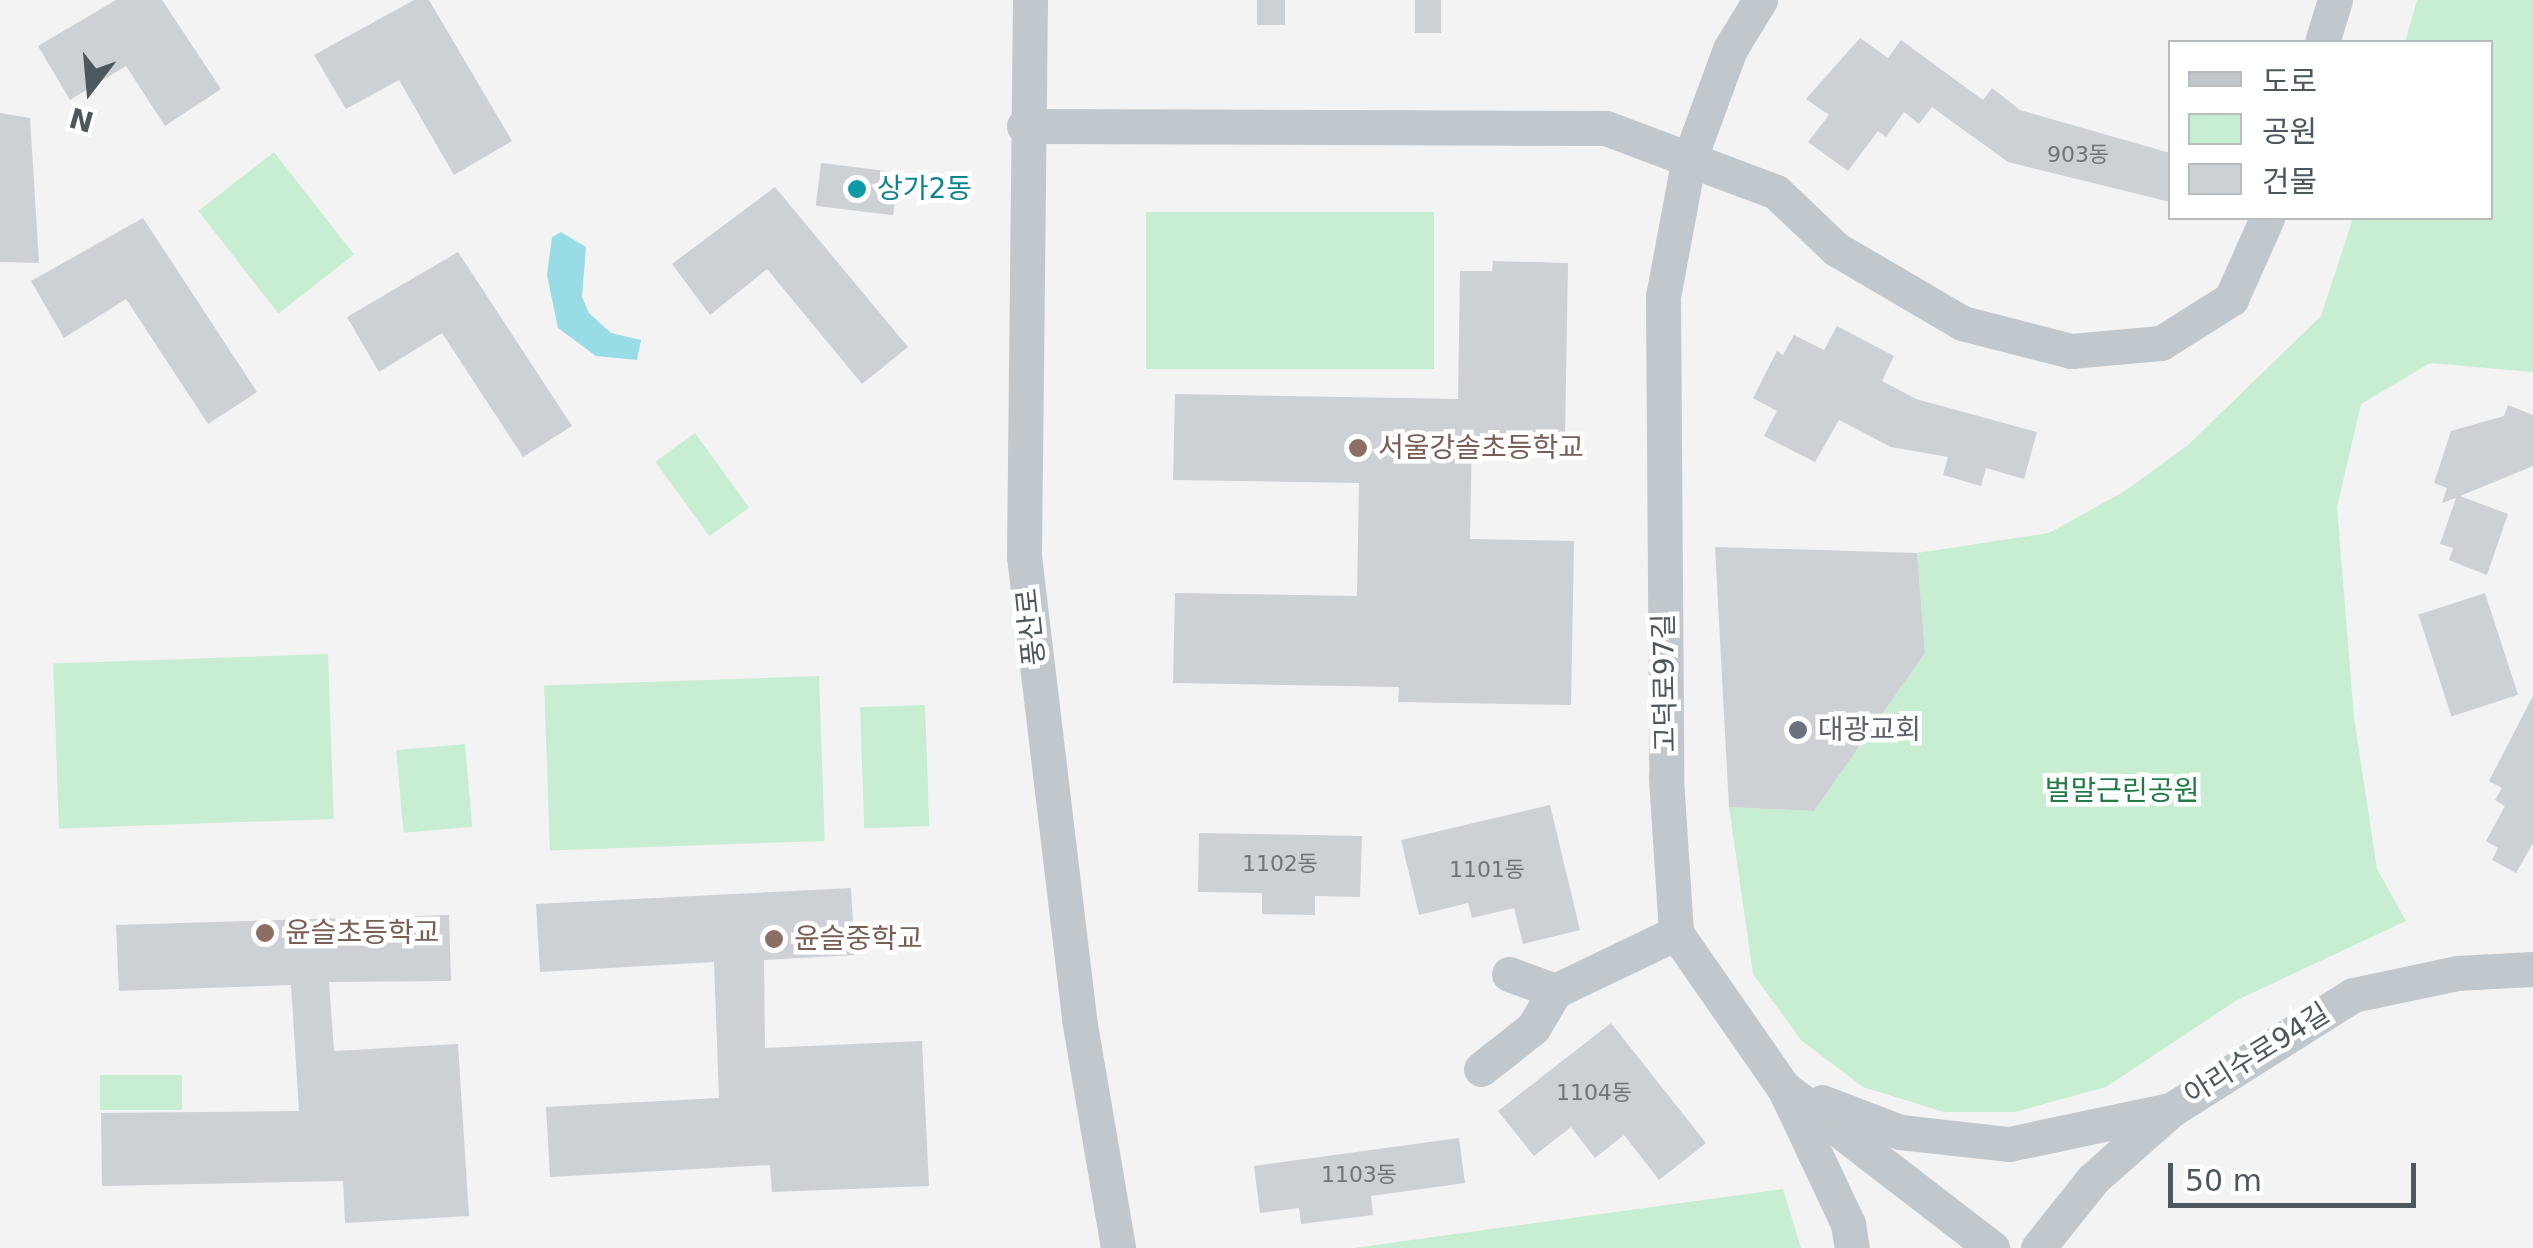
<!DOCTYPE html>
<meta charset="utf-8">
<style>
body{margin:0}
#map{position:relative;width:2533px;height:1248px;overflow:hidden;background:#f4f3f3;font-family:"DejaVu Sans","Noto Sans KR",sans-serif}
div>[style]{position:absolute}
.green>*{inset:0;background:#c7edd2;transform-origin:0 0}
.water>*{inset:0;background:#98dce5}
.building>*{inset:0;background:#cdd0d4;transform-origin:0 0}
.minor>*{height:35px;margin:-17.5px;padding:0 17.5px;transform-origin:17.5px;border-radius:17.5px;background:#c0c8cd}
.dots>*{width:28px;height:28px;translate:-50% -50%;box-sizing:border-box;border:5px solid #fff;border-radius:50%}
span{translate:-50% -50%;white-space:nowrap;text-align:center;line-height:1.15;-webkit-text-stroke:9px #fff;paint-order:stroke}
.number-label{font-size:22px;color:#6c757c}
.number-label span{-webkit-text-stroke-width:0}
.culture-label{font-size:28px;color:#0d838f}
.left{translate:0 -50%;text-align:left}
.education-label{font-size:28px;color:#785e54}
.street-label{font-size:28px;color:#4c575e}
.worship-label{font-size:28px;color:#5b616d}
.park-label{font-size:28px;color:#217b47}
.legend{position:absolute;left:2168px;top:40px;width:325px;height:180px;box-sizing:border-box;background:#fff;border:2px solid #b7bcbf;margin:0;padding:12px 18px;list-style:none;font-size:30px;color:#4c575e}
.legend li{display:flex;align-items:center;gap:20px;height:50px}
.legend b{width:50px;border:2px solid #b7bcbf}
.north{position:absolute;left:40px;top:40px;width:100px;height:100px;-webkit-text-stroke:8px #fff;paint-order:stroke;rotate:196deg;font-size:28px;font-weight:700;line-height:40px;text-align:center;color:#4c575e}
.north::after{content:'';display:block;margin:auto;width:35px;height:45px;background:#4c575e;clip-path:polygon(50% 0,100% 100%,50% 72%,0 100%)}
.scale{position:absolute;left:2168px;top:1163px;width:248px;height:45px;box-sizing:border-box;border:5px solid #4c575e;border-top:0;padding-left:12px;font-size:30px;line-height:35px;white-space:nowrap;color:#4c575e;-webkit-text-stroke:8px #fff;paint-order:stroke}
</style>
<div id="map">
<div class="green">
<div style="clip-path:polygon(2417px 0,2533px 0,2533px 372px,2430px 363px,2361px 404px,2337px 507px,2354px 718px,2377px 869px,2406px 921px,2237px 1000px,2106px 1087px,2015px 1112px,1944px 1112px,1863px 1087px,1801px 1040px,1753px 974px,1729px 807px,1814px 811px,1925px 653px,1917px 553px,2049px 533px,2125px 491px,2188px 445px,2321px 316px,2353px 218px,2490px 218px,2490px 42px,2405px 42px)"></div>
<div style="left:274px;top:152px;width:130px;height:96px;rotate:52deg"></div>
<div style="left:1146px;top:212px;width:288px;height:157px"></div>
<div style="left:695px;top:433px;width:92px;height:49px;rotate:54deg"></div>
<div style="left:328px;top:654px;width:165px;height:275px;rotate:88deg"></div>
<div style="left:819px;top:676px;width:165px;height:275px;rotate:88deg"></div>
<div style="left:925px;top:705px;width:121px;height:65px;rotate:88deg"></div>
<div style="left:465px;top:744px;width:83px;height:69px;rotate:85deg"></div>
<div style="left:182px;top:1075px;width:35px;height:82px;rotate:90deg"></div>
<div style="clip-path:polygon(1783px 1189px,1801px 1248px,1354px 1248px)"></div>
</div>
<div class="water">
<div style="clip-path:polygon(561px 232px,586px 247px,582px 297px,589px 313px,611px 333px,641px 340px,637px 360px,596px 356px,558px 328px,547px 275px,552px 237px)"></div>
</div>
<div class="building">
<div style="clip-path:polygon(116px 0,162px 0,221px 89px,165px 126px,126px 66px,70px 100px,38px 46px)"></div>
<div style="clip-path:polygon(414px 0,429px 0,512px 141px,454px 175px,399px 80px,346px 109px,314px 55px)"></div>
<div style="left:1257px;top:0;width:28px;height:25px"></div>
<div style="left:1415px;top:0;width:26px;height:33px"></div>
<div style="clip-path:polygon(1860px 38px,1888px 58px,1901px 40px,1983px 100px,1992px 88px,2020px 110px,2170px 153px,2170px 202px,2008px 162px,1932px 107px,1919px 124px,1904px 112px,1886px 137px,1878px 131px,1848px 171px,1808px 142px,1829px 115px,1806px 99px)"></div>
<div style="clip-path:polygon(0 113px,30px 118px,39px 263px,0 262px)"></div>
<div style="left:821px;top:163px;width:78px;height:43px;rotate:7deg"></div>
<div style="clip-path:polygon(775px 187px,908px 347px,862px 384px,767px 269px,710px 315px,672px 264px)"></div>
<div style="clip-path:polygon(143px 218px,257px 392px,208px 424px,126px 299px,64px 338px,31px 281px)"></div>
<div style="clip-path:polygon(458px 252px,572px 426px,523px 457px,442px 333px,379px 372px,347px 317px)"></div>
<div style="clip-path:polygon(1493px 261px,1568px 263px,1565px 438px,1472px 436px,1470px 539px,1574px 541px,1571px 705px,1398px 702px,1399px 687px,1173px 683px,1175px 593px,1357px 596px,1359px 483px,1173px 480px,1175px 394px,1458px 399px,1460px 271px,1492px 271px)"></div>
<div style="clip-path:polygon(1837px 326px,1894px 356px,1882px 381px,1916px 399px,2037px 432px,2024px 479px,1986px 468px,1981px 486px,1943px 475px,1948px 457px,1891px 447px,1839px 420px,1815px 462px,1764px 436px,1777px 411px,1753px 398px,1777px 351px,1783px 355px,1794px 335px,1824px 350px)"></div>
<div style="clip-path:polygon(2508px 405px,2533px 415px,2533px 466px,2460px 496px,2508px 514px,2487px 575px,2449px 560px,2453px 548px,2440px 544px,2456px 498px,2442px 503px,2447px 488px,2434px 483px,2451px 431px,2504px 416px)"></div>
<div style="clip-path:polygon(1715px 547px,1917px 553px,1925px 653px,1814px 811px,1729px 807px)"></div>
<div style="left:2485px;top:593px;width:107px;height:70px;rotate:72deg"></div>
<div style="clip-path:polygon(2533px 696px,2533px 843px,2516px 873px,2492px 860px,2498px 848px,2486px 841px,2505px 806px,2495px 800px,2502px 788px,2489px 781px)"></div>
<div style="clip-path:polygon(1550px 805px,1580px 930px,1523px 944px,1514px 908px,1472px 918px,1468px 903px,1419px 915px,1401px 840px)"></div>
<div style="clip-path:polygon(1199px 833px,1362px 836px,1360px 897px,1315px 896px,1315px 915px,1262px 914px,1262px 893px,1198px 892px)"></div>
<div style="clip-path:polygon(851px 888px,855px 955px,764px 960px,765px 1048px,922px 1041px,929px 1186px,772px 1192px,770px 1165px,550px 1177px,546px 1107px,719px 1098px,714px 962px,540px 972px,536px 904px)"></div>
<div style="clip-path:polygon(449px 915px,451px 981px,329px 982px,334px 1051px,458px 1044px,469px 1216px,345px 1223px,343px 1181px,102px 1186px,101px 1113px,299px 1111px,291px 985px,119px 991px,116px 925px)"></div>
<div style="clip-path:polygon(1611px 1023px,1706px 1143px,1659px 1180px,1624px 1135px,1595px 1158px,1571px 1127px,1534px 1156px,1498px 1111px)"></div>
<div style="clip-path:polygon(1459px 1138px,1465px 1183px,1371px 1196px,1373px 1215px,1301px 1224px,1299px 1208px,1260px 1213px,1254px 1166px)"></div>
</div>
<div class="minor">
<div style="left:1030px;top:0;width:556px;rotate:90.62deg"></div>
<div style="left:1024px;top:556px;width:466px;rotate:83.2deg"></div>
<div style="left:1079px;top:1019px;width:232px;rotate:80.3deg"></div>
<div style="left:1760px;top:0;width:57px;rotate:121.5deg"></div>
<div style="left:1730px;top:49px;width:121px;rotate:110.2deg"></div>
<div style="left:1688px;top:163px;width:135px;rotate:100.6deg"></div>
<div style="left:1663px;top:296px;width:482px;rotate:89.6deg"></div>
<div style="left:1666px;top:778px;width:155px;rotate:86.3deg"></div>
<div style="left:1676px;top:933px;width:188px;rotate:55.2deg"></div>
<div style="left:1783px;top:1087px;width:264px;rotate:37.6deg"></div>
<div style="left:2322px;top:42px;width:44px;rotate:-72.8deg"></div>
<div style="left:1024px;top:126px;width:582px;rotate:0.2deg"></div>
<div style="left:1606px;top:128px;width:182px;rotate:20.6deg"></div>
<div style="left:1776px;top:192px;width:83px;rotate:43.5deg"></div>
<div style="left:1836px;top:249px;width:146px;rotate:30.4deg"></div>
<div style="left:1962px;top:323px;width:113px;rotate:14.4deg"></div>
<div style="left:2071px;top:351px;width:90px;rotate:-5.1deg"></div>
<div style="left:2161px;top:343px;width:83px;rotate:-32.2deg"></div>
<div style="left:2231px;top:299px;width:89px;rotate:-66deg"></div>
<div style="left:1509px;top:974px;width:49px;rotate:20.3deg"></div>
<div style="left:1481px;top:1069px;width:66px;rotate:-38.3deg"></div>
<div style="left:1533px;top:1028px;width:43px;rotate:-59.3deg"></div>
<div style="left:1555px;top:991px;width:134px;rotate:-25.6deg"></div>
<div style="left:1786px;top:1092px;width:146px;rotate:64.8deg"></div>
<div style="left:1848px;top:1224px;width:24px;rotate:81deg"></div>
<div style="left:1822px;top:1102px;width:84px;rotate:21deg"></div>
<div style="left:1900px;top:1132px;width:110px;rotate:6.3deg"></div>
<div style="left:2009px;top:1144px;width:165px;rotate:-11.9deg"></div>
<div style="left:2038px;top:1248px;width:88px;rotate:-51.4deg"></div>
<div style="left:2093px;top:1179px;width:104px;rotate:-41.5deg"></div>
<div style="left:2171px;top:1110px;width:215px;rotate:-32.3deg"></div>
<div style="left:2353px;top:995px;width:106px;rotate:-11.9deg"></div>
<div style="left:2457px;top:973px;width:76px;rotate:-3deg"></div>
</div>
<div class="dots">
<div style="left:857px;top:189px;background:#0f9aa8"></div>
<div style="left:1358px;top:448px;background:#8d6e63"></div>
<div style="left:1798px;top:730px;background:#6b7280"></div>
<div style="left:265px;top:933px;background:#8d6e63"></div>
<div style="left:774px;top:939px;background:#8d6e63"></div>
</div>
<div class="number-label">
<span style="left:2078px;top:155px">903동</span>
<span style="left:1280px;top:864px">1102동</span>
<span style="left:1487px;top:870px">1101동</span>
<span style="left:1594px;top:1093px">1104동</span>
<span style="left:1359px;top:1175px">1103동</span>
</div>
<div class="culture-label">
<span class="left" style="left:877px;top:189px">상가2동</span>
</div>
<div class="education-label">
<span class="left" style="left:1378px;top:448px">서울강솔초등학교</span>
<span class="left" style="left:285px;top:933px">윤슬초등학교</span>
<span class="left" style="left:794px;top:939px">윤슬중학교</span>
</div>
<div class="street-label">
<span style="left:1031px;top:627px;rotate:-96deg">풍산로</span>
<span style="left:1665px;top:683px;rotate:-91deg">고덕로97길</span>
<span style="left:2257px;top:1054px;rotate:-32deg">아리수로94길</span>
</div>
<div class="worship-label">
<span class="left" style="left:1818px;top:730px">대광교회</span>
</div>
<div class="park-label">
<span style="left:2122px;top:791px">벌말근린공원</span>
</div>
<ul class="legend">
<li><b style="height:12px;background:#c0c8cd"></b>도로</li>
<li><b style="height:28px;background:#c7edd2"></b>공원</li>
<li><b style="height:28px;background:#cdd0d4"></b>건물</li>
</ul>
<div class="north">N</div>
<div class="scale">50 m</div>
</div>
